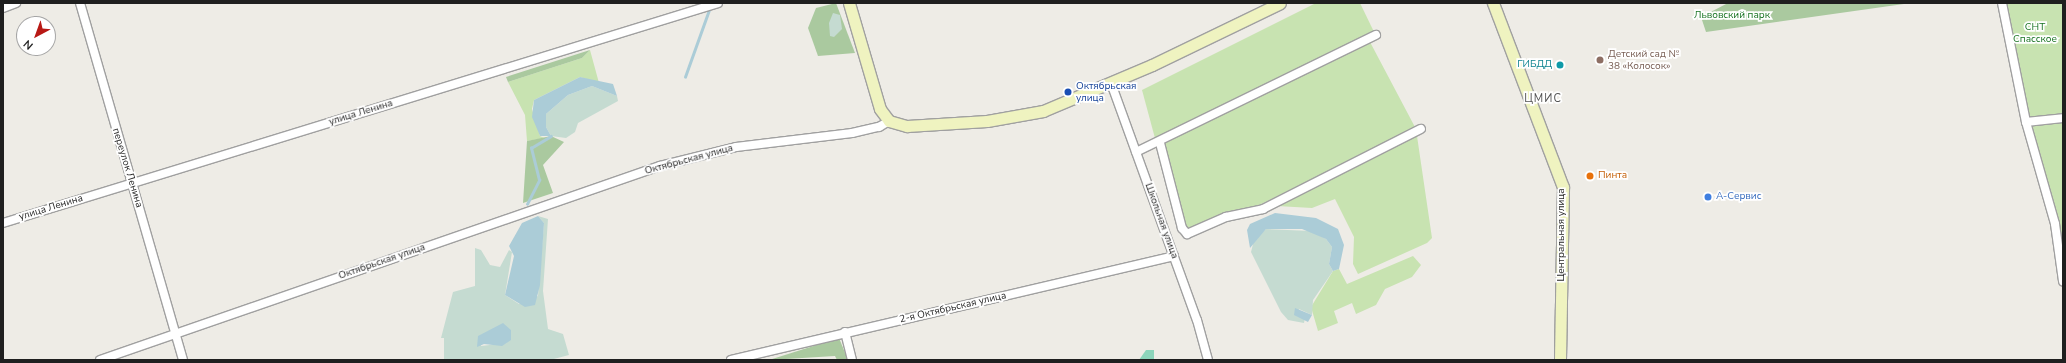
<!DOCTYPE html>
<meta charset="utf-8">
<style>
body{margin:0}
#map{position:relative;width:2066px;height:363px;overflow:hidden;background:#eeece6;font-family:"Nunito Sans",sans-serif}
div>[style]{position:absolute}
.grass>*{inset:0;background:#c8e3b1}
.forest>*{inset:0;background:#aac99f}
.wetland>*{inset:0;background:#c5dbd1}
.pitch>*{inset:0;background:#8cd5bb}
.water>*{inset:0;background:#abccd7}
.stream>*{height:2.5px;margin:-1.25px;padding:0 1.25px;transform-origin:1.25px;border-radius:1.25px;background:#abccd7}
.roads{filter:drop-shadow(1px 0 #a0a0a0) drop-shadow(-1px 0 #a0a0a0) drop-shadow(0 1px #a0a0a0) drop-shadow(0 -1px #a0a0a0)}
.street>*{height:8px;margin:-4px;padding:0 4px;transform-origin:4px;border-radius:4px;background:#fff}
.secondary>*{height:11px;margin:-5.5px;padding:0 5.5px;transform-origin:5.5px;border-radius:5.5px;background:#eff3c0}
.dots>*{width:11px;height:11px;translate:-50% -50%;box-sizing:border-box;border:2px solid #fff;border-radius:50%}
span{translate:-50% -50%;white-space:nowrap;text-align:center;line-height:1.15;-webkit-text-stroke:3.5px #fff;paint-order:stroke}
.park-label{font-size:10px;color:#177221}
.education-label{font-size:10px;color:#785e54}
.left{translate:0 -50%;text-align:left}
.culture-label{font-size:10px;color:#0d838f}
.right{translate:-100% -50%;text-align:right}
.transit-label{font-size:10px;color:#164399}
.street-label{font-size:10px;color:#1f1f1f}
.food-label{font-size:10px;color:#c56008}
.shop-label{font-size:10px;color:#366cbe}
.neighbourhood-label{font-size:11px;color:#525252;letter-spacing:1px}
.frame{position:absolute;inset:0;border:4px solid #1f1f1f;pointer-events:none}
.north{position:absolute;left:16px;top:16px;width:40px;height:40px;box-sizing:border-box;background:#fff;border:1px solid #a5a5a5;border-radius:50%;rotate:221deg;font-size:11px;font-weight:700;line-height:16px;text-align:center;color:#1f1f1f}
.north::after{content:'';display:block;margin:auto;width:14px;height:18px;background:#b81915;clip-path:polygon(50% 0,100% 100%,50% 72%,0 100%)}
</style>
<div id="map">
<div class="grass">
<div style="clip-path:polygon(1316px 3px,1360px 3px,1375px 34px,1156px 142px,1142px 90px)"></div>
<div style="clip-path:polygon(1999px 3px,2063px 3px,2063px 277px,2039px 159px)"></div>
<div style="clip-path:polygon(1370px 42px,1416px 129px,1257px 206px,1224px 214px,1186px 230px,1163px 144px)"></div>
<div style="clip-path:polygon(590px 50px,599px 83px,580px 77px,534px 100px,532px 109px,540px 136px,544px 138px,527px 141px,525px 115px,508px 82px,582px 58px)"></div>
<div style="clip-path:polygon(1417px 136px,1432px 238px,1427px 243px,1358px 274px,1353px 264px,1354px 237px,1335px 199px,1312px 208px,1277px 206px,1340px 171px)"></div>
<div style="clip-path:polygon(1413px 256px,1421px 265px,1412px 277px,1385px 289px,1376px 305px,1356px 314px,1352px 303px,1334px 311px,1338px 323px,1318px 331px,1311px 307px,1333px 271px,1339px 269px,1347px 284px)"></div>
</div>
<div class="forest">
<div style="clip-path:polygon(836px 3px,855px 53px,818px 56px,808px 28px,816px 8px)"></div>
<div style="clip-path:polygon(1728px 3px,1911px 3px,1706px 32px,1701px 17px)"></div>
<div style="clip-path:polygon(590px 50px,582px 58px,508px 82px,506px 77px)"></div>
<div style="clip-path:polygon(551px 136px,564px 142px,543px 165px,553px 193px,523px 203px,527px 141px)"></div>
<div style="clip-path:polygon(839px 338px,848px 360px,837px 360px,835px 356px,769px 360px)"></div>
</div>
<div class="wetland">
<div style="clip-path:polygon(833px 13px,840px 15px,842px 29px,834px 37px,830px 36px,829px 23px)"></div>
<div style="clip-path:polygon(592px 86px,617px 96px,618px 101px,578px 123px,575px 132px,566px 138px,551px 136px,546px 127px,546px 114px,568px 95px)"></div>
<div style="clip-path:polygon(evenodd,538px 216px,548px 219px,543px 291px,548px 329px,563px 334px,569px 355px,550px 360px,444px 360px,444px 338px,441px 338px,453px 292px,475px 286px,475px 248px,481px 250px,490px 265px,500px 267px,509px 250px,512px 252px,505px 295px,519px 304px,538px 296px,544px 223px,538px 216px,490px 332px,507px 343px,481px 346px,481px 335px,490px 332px)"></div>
<div style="clip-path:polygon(1266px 229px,1311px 231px,1326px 239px,1332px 247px,1329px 264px,1333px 271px,1313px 300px,1312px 315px,1299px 309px,1297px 316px,1305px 318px,1304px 323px,1288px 320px,1281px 312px,1251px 252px,1254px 240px)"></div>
</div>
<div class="pitch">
<div style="clip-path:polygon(1146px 350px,1154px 350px,1154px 360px,1139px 360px)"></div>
</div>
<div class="water">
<div style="clip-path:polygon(580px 77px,613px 84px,617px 96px,592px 86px,568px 95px,546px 114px,546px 127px,551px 136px,540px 136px,532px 117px,534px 100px)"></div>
<div style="clip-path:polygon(1275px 213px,1316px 218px,1338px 229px,1344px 245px,1339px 269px,1333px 271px,1329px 264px,1332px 247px,1326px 239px,1302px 229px,1266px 229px,1250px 248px,1247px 230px,1250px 224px)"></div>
<div style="clip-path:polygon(538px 216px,544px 223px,540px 285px,535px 305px,525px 307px,505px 295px,514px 256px,509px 246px,522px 223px)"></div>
<div style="clip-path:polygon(1295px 308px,1312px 315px,1308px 322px,1294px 315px)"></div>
<div style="clip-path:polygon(503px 323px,511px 330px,511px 340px,502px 346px,484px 344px,477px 347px,478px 336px)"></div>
</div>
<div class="stream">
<div style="left:685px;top:77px;width:71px;rotate:-70.3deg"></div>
<div style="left:527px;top:204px;width:27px;rotate:-63deg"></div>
<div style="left:539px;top:180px;width:33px;rotate:-104deg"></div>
<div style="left:531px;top:148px;width:23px;rotate:-31deg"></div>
</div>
<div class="roads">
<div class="street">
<div style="left:80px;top:3px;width:372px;rotate:73.9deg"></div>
<div style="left:2002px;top:3px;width:121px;rotate:78.6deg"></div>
<div style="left:2026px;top:122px;width:106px;rotate:74.1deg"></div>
<div style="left:2055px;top:224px;width:58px;rotate:82deg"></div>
<div style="left:3px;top:8px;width:14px;rotate:-21deg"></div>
<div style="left:1111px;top:83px;width:252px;rotate:70.1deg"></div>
<div style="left:1197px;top:320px;width:41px;rotate:74.6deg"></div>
<div style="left:2026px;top:122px;width:37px;rotate:-6deg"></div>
<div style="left:1160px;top:143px;width:88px;rotate:75.5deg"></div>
<div style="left:1182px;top:228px;width:8px;rotate:50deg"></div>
<div style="left:1187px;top:234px;width:43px;rotate:-23.6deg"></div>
<div style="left:1226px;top:217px;width:38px;rotate:-12deg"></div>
<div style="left:1263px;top:209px;width:177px;rotate:-26.9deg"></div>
<div style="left:1136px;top:152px;width:267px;rotate:-26deg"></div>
<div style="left:3px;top:223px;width:748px;rotate:-17.1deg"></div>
<div style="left:845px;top:332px;width:29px;rotate:76deg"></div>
<div style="left:100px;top:360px;width:593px;rotate:-19.11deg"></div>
<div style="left:660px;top:166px;width:78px;rotate:-14deg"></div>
<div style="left:736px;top:147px;width:117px;rotate:-6.9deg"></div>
<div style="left:852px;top:133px;width:28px;rotate:-13deg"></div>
<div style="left:879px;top:127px;width:12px;rotate:-31deg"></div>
<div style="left:731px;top:360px;width:455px;rotate:-13.2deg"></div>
</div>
<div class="secondary">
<div style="left:849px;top:3px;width:110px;rotate:73.7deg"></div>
<div style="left:880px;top:109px;width:15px;rotate:53deg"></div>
<div style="left:889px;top:121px;width:19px;rotate:16deg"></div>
<div style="left:907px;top:126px;width:80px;rotate:-3.6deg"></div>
<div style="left:987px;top:121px;width:57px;rotate:-10.1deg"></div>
<div style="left:1043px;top:111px;width:118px;rotate:-22.9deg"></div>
<div style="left:1152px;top:65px;width:142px;rotate:-25.8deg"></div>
<div style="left:1493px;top:3px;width:197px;rotate:69.2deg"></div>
<div style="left:1563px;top:187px;width:173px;rotate:91deg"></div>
</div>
</div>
<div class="dots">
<div style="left:1600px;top:60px;background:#8d6e63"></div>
<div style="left:1560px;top:65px;background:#0f9aa8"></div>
<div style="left:1068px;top:92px;background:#1a4fb4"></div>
<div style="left:1590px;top:176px;background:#e8710a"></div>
<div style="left:1708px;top:197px;background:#3f7fe0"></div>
</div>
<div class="park-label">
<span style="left:1732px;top:16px">Львовский парк</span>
<span style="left:2035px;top:33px">СНТ<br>Спасское</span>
</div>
<div class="education-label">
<span class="left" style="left:1608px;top:60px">Детский сад №<br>38 «Колосок»</span>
</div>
<div class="culture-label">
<span class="right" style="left:1552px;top:65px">ГИБДД</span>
</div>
<div class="transit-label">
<span class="left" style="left:1076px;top:92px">Октябрьская<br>улица</span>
</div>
<div class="street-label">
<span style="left:361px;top:113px;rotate:-17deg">улица Ленина</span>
<span style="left:689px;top:160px;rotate:-15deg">Октябрьская улица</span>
<span style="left:127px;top:168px;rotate:73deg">переулок Ленина</span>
<span style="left:51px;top:208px;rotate:-17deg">улица Ленина</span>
<span style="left:1161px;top:221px;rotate:70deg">Школьная улица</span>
<span style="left:1562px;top:235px;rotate:-90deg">Центральная улица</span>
<span style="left:382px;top:262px;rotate:-19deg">Октябрьская улица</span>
<span style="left:953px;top:308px;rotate:-13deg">2-я Октябрьская улица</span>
</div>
<div class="food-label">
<span class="left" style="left:1598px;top:176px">Пинта</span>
</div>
<div class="shop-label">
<span class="left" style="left:1716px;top:197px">A-Сервис</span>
</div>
<div class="neighbourhood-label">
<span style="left:1543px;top:99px">ЦМИС</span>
</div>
<div class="frame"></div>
<div class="north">N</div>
</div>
